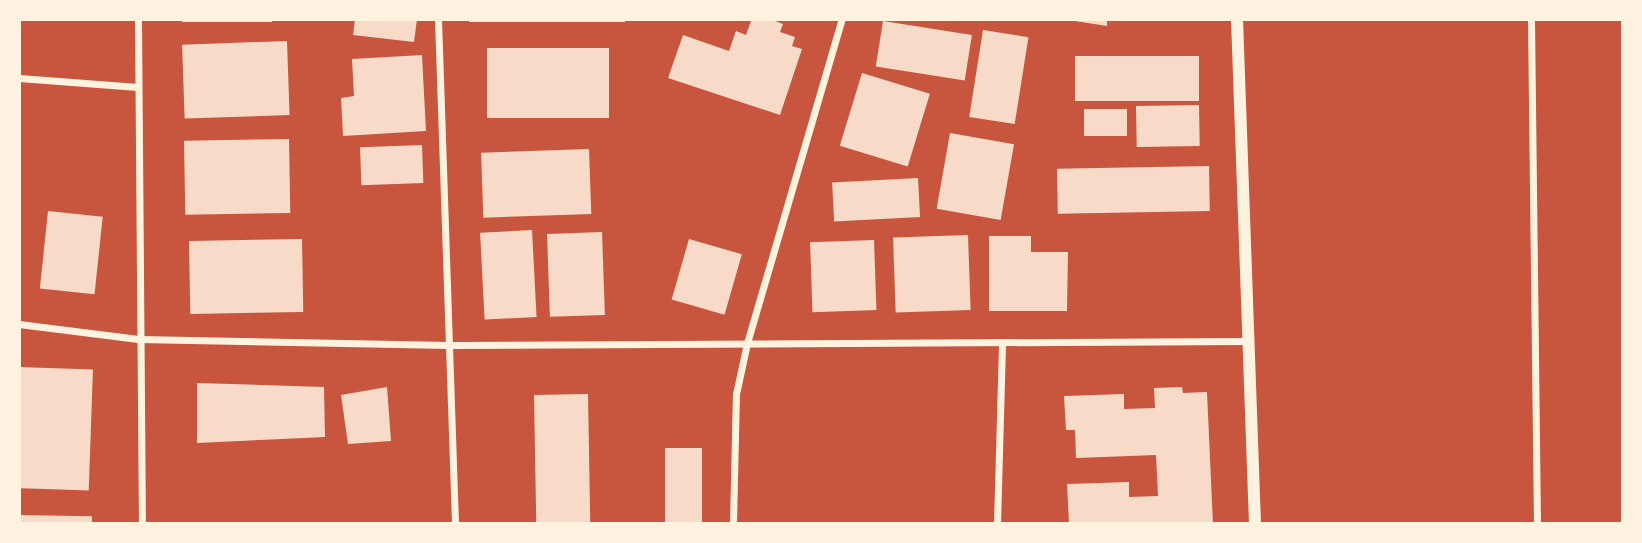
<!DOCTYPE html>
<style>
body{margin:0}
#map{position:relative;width:1642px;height:543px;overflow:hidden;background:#c8553d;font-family:Rubik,sans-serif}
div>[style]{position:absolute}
.building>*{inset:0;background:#f7dbc8;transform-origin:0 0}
.minor>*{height:7px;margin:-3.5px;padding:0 3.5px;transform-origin:3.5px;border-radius:3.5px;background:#fff3e0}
.tertiary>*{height:12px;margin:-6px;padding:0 6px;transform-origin:6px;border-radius:6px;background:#fff3e0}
span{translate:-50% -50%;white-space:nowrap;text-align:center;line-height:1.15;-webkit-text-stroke:7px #fff3e0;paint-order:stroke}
.frame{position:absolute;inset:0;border:21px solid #fff3e0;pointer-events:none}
</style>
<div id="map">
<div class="building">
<div style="left:182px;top:19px;width:90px;height:3px"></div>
<div style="clip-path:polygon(355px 19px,417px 19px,414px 42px,353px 35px)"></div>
<div style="left:469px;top:19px;width:156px;height:3px"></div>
<div style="clip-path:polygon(770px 19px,783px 24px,780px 32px,795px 37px,792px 46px,802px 49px,780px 115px,668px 78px,683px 35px,729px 51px,736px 31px,746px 35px,751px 21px)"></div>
<div style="clip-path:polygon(1062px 19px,1107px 19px,1107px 26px)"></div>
<div style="left:883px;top:21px;width:90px;height:46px;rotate:9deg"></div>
<div style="left:983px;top:30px;width:46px;height:88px;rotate:9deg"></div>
<div style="left:287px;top:41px;width:74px;height:105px;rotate:88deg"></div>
<div style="left:487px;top:48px;width:122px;height:70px"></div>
<div style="clip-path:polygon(422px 55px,426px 131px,343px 136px,341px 98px,354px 96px,352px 59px)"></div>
<div style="left:1199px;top:56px;width:45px;height:124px;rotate:90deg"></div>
<div style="left:862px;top:73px;width:71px;height:76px;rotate:17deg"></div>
<div style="left:1199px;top:105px;width:41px;height:63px;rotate:89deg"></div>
<div style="left:1084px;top:109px;width:43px;height:27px"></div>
<div style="left:950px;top:133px;width:65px;height:77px;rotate:10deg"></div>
<div style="left:289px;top:139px;width:74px;height:105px;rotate:89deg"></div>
<div style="left:422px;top:145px;width:38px;height:62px;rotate:88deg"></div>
<div style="left:589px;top:149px;width:65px;height:108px;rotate:88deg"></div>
<div style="left:1209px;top:166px;width:45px;height:152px;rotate:89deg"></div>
<div style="left:918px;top:178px;width:39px;height:86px;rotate:87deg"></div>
<div style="left:48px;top:211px;width:55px;height:78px;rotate:6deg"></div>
<div style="left:532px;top:230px;width:87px;height:52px;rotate:87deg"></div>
<div style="left:602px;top:232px;width:83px;height:55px;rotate:88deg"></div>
<div style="left:968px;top:235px;width:75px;height:75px;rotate:88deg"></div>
<div style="clip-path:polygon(989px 236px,1031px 236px,1031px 252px,1068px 252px,1067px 311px,989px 311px)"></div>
<div style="left:302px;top:239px;width:73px;height:113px;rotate:89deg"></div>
<div style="left:689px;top:239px;width:55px;height:63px;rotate:16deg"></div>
<div style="left:874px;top:240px;width:70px;height:64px;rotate:88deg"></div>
<div style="left:19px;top:367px;width:74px;height:121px;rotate:2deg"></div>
<div style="clip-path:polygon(197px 383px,324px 387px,325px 437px,197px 443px)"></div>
<div style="clip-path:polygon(387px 387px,391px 441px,348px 444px,341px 395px)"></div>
<div style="clip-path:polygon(1182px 387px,1183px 393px,1207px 392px,1213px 524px,1069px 524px,1067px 484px,1129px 482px,1129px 497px,1158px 496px,1156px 455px,1076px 458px,1075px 430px,1066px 430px,1064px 396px,1124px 394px,1124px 409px,1155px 408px,1154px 388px)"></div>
<div style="left:588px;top:394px;width:130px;height:54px;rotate:89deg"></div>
<div style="left:665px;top:448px;width:37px;height:76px"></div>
<div style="left:19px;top:515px;width:73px;height:9px;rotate:1deg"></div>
</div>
<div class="minor">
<div style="left:138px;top:19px;width:505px;rotate:89.55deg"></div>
<div style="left:438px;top:19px;width:505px;rotate:88.07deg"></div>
<div style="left:1531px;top:19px;width:505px;rotate:89.32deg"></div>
<div style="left:19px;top:78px;width:119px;rotate:4.3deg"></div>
<div style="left:19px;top:324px;width:120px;rotate:7.2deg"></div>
<div style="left:138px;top:339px;width:311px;rotate:1.1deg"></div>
<div style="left:449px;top:345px;width:799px;rotate:-0.29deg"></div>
<div style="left:733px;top:524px;width:130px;rotate:-88.7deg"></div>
<div style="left:736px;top:394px;width:52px;rotate:-77.8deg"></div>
<div style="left:747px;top:343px;width:338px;rotate:-73.7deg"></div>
<div style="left:997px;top:524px;width:179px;rotate:-88.4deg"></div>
</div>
<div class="tertiary">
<div style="left:1237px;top:19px;width:505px;rotate:87.96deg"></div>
</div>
<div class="frame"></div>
</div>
